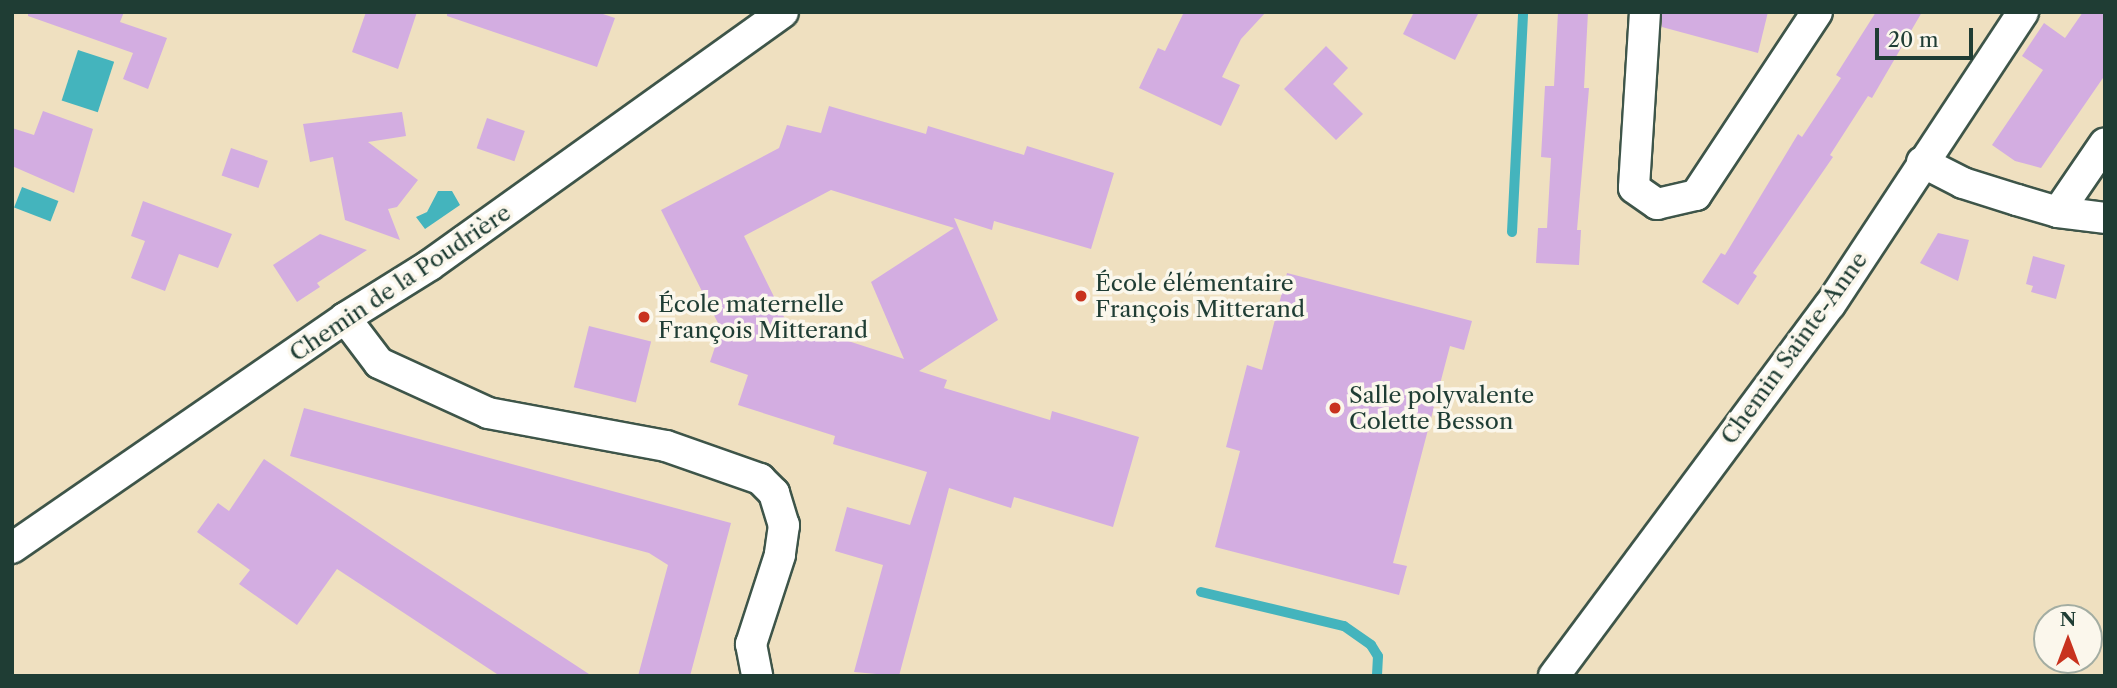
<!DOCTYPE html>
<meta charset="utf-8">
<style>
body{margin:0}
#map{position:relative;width:2117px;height:688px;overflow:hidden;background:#efe0c0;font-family:"Libre Caslon Text",serif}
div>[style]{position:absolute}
.water>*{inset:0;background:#44b4bd;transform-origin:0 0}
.stream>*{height:10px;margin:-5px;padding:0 5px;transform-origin:5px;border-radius:5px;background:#44b4bd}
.building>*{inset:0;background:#d3ade1;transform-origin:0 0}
.roads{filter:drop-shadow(2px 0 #3e5549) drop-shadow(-2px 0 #3e5549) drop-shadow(0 2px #3e5549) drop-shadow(0 -2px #3e5549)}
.street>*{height:30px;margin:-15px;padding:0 15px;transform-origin:15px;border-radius:15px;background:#fff}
.dots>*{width:19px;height:19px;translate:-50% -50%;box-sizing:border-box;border:4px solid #fbf7ec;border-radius:50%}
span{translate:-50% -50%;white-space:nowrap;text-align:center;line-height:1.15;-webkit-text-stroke:7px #fbf7ec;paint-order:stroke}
.street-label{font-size:23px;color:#1f3d34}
.poi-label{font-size:23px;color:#1f3d34}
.left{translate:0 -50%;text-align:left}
.frame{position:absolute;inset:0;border:14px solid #1f3d34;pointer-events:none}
.north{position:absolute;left:2033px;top:604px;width:70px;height:70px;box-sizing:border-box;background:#fbf7ec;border:2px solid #a3ada2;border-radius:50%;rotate:0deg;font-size:19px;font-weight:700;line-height:28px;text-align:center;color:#1f3d34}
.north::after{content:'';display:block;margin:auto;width:24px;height:32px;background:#c8321e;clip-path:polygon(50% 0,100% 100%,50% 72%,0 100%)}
.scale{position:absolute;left:1875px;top:28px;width:98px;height:32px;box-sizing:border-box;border:4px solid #1f3d34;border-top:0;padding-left:9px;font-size:21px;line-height:24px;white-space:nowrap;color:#1f3d34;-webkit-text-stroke:5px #fbf7ec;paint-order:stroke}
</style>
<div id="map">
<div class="water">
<div style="left:78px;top:50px;width:38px;height:53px;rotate:18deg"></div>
<div style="left:22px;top:187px;width:39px;height:22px;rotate:21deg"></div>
<div style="clip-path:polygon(438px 191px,452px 191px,460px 205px,425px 229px,416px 217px,427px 212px)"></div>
</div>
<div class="stream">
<div style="left:1512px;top:232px;width:220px;rotate:-87.1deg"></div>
<div style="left:1201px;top:592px;width:147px;rotate:13.4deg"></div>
<div style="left:1344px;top:626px;width:33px;rotate:35deg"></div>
<div style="left:1371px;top:645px;width:13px;rotate:58deg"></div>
<div style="left:1378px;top:656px;width:20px;rotate:93deg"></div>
</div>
<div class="building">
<div style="clip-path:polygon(28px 12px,124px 12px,120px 22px,167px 38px,148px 89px,123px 79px,133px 53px,28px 16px)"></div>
<div style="clip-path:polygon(366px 12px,417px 12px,398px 69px,352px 52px)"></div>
<div style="clip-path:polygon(447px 12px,597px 12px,615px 18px,597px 67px,447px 16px)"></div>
<div style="clip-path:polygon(1184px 12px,1266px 12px,1241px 39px,1222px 77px,1240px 85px,1221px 126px,1139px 88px,1158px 48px,1165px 51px)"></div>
<div style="clip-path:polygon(1414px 12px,1479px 12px,1455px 60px,1403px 34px)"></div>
<div style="clip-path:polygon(1558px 12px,1588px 12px,1584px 88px,1589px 88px,1577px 230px,1581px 230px,1579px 265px,1536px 263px,1538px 228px,1547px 228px,1551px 158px,1541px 157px,1545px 86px,1554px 86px)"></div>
<div style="clip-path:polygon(1662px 12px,1768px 12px,1758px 53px,1662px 27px)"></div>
<div style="clip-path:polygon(1876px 12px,1922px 12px,1872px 98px,1868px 96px,1830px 155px,1833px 157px,1753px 273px,1757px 276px,1738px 305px,1702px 282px,1721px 253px,1725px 255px,1798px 134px,1802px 137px,1841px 78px,1836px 75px)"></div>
<div style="clip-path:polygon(2083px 12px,2105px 12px,2105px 75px,2041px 168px,2015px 161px,1992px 145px,2043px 70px,2022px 56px,2044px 23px,2065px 38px)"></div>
<div style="clip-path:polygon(1326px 46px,1348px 68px,1333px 84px,1363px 114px,1336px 140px,1284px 89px)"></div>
<div style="clip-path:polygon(evenodd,829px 106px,926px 134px,928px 126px,1024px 155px,1027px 146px,1114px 173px,1091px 249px,994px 221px,992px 230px,954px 218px,998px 320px,919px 371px,947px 380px,944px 388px,1050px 420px,1052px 411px,1139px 437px,1113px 527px,1014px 497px,1011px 508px,949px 488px,899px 676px,854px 672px,883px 565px,835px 551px,847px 507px,910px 525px,927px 472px,833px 444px,835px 436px,738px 405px,748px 375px,710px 362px,721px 329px,661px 210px,779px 148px,787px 125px,821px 133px,829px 106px,831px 190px,954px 228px,871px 282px,904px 359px,786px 321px,744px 236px,831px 190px)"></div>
<div style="clip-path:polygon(43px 111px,93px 129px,74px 193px,12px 166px,12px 128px,34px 135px)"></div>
<div style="clip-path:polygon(402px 112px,406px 136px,368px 142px,418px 180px,397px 207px,388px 209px,400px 240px,345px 220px,333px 157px,310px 162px,303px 124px)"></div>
<div style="left:487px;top:118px;width:40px;height:32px;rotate:19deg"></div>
<div style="left:231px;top:148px;width:39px;height:29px;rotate:19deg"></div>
<div style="clip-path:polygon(143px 201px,232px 234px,218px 268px,179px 254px,165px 291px,131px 278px,145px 241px,131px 236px)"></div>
<div style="clip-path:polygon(1938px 233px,1969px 240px,1958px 281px,1920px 263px)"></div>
<div style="clip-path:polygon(320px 234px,367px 250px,317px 283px,320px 287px,297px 302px,273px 265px)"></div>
<div style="clip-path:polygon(2033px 256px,2065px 265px,2056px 299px,2031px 292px,2033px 286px,2026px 284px)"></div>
<div style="clip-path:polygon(1287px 273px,1472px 321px,1464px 350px,1450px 346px,1393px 563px,1407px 566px,1399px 595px,1215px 547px,1240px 451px,1226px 447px,1247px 365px,1262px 370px)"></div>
<div style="left:589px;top:326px;width:64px;height:63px;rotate:14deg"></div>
<div style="clip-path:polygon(304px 408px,731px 523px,690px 676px,638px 676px,668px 565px,649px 553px,290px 456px)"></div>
<div style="clip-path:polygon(264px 459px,392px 545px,592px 676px,500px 676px,337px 569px,297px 625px,239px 584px,250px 570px,197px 532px,218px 503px,229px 511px)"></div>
</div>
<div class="roads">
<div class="street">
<div style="left:1645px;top:12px;width:176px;rotate:93.6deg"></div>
<div style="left:1634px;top:188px;width:28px;rotate:35deg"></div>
<div style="left:1657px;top:204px;width:40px;rotate:-13deg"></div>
<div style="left:1696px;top:195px;width:219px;rotate:-56.5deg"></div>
<div style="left:1922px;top:162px;width:46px;rotate:27.1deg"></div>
<div style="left:1963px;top:183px;width:57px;rotate:17.5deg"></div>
<div style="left:2017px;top:200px;width:43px;rotate:16.3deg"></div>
<div style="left:2058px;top:212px;width:47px;rotate:7.3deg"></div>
<div style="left:2058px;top:212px;width:83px;rotate:-55.7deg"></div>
<div style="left:345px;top:318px;width:56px;rotate:52.9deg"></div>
<div style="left:379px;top:363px;width:120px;rotate:24.6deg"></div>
<div style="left:488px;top:413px;width:181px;rotate:10.5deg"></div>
<div style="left:666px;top:446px;width:100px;rotate:19.3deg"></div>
<div style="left:760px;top:479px;width:20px;rotate:45deg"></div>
<div style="left:774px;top:493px;width:34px;rotate:73deg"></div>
<div style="left:784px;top:525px;width:30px;rotate:98deg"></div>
<div style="left:780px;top:555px;width:94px;rotate:108deg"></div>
<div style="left:751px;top:644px;width:33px;rotate:79deg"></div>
<div style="left:12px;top:548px;width:405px;rotate:-34.6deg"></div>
<div style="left:345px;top:318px;width:100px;rotate:-31.9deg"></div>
<div style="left:430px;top:265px;width:434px;rotate:-35.6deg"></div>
<div style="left:1554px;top:676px;width:462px;rotate:-53.4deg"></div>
<div style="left:1830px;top:305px;width:351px;rotate:-56.6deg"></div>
</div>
</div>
<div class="dots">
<div style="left:1081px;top:296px;background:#c8321e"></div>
<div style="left:644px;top:317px;background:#c8321e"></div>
<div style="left:1335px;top:408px;background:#c8321e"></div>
</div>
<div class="street-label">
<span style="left:400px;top:283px;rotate:-34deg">Chemin de la Poudrière</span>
<span style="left:1794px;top:348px;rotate:-54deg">Chemin Sainte-Anne</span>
</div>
<div class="poi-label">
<span class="left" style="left:1095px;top:296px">École élémentaire<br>François Mitterand</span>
<span class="left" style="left:658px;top:317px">École maternelle<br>François Mitterand</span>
<span class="left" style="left:1349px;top:408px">Salle polyvalente<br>Colette Besson</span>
</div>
<div class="frame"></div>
<div class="north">N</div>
<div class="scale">20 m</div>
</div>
